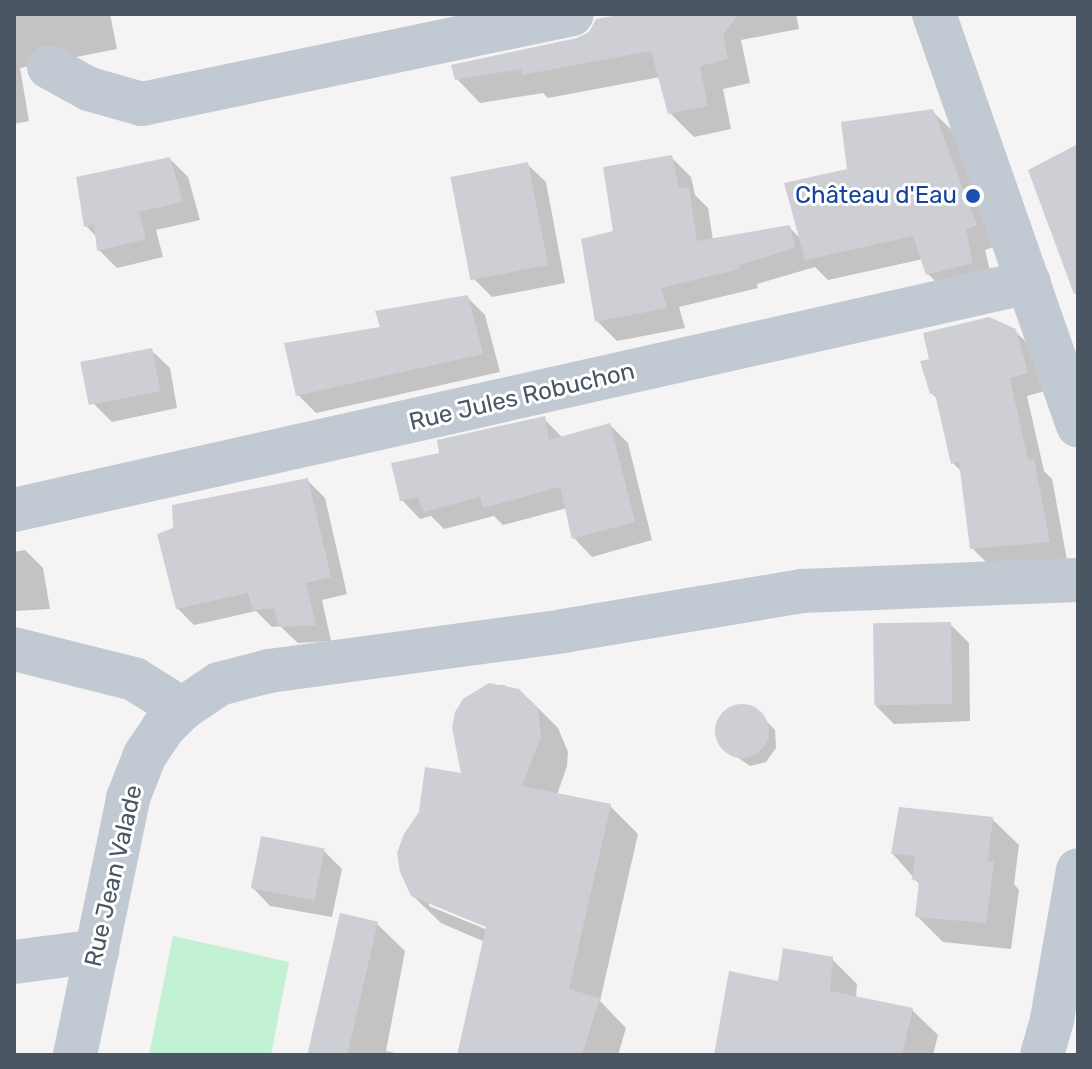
<!DOCTYPE html>
<meta charset="utf-8">
<style>
body{margin:0}
#map{position:relative;width:1092px;height:1069px;overflow:hidden;background:#f5f3f3;font-family:Rubik,sans-serif}
div>[style]{position:absolute}
.green>*{inset:0;background:#c3f1d4}
.shadow>*{inset:0;background:#0003}
.building>*{inset:0;background:#cdcfd5;transform-origin:0 0}
.round{border-radius:50%}
.minor>*{height:44px;margin:-22px;padding:0 22px;transform-origin:22px;border-radius:22px;background:#c1cad2}
.dots>*{width:22px;height:22px;translate:-50% -50%;box-sizing:border-box;border:4px solid #fff;border-radius:50%}
span{translate:-50% -50%;white-space:nowrap;text-align:center;line-height:1.15;-webkit-text-stroke:6px #fff;paint-order:stroke}
.transit-label{font-size:24px;color:#164399}
.right{translate:-100% -50%;text-align:right}
.street-label{font-size:24px;color:#4a5661}
.frame{position:absolute;inset:0;border:16px solid #4a5661;pointer-events:none}
</style>
<div id="map">
<div class="green">
<div style="clip-path:polygon(173px 936px,289px 962px,271px 1055px,149px 1055px)"></div>
</div>
<div class="shadow">
<div style="clip-path:polygon(14px 14px,110px 14px,117px 49px,20px 68px,29px 121px,14px 124px)"></div>
<div style="clip-path:polygon(633px 14px,796px 14px,799px 29px,741px 40px,750px 83px,723px 89px,731px 129px,694px 137px,670px 113px,660px 77px,548px 98px,543px 93px,480px 103px,457px 79px,578px 40px)"></div>
<div style="clip-path:polygon(933px 112px,954px 132px,996px 246px,985px 250px,993px 283px,949px 295px,928px 274px,923px 259px,828px 280px,815px 267px,757px 284px,758px 288px,679px 307px,685px 328px,617px 341px,597px 321px,615px 233px,671px 157px,691px 177px,695px 195px,708px 208px,713px 240px,789px 227px,802px 240px,849px 171px)"></div>
<div style="clip-path:polygon(170px 159px,188px 177px,200px 220px,156px 230px,163px 257px,117px 268px,99px 250px,97px 237px,86px 226px,78px 179px)"></div>
<div style="clip-path:polygon(527px 164px,546px 182px,565px 283px,492px 297px,474px 279px)"></div>
<div style="clip-path:polygon(467px 297px,485px 315px,500px 372px,316px 413px,298px 395px,382px 328px)"></div>
<div style="clip-path:polygon(1015px 331px,1034px 350px,1045px 391px,1027px 396px,1044px 471px,1052px 479px,1067px 560px,990px 566px,972px 548px,962px 472px,953px 463px,938px 399px,931px 393px)"></div>
<div style="clip-path:polygon(151px 350px,170px 368px,177px 408px,112px 422px,94px 404px)"></div>
<div style="clip-path:polygon(544px 419px,563px 438px,610px 425px,628px 443px,652px 540px,592px 557px,574px 538px,567px 508px,503px 525px,494px 516px,444px 529px,431px 516px,420px 519px,402px 500px,442px 454px)"></div>
<div style="clip-path:polygon(308px 481px,325px 498px,347px 594px,322px 600px,331px 641px,298px 643px,280px 626px,272px 627px,256px 611px,194px 625px,177px 608px,175px 529px)"></div>
<div style="clip-path:polygon(25px 550px,43px 568px,50px 609px,14px 611px,14px 552px)"></div>
<div style="clip-path:polygon(950px 624px,969px 643px,970px 721px,894px 724px,876px 706px)"></div>
<div style="clip-path:polygon(evenodd,490px 685px,504px 685px,529px 699px,558px 728px,568px 752px,567px 766px,557px 795px,610px 806px,638px 834px,600px 1001px,626px 1028px,618px 1055px,459px 1055px,485px 942px,441px 923px,412px 895px,463px 775px,490px 685px,429px 901px,496px 929px,495px 933px,429px 906px,429px 901px)"></div>
<div style="clip-path:polygon(750px 705px,775px 730px,776px 748px,766px 762px,750px 766px,724px 748px,717px 732px,722px 716px,736px 706px)"></div>
<div style="clip-path:polygon(992px 819px,1019px 845px,1014px 884px,1019px 890px,1011px 949px,943px 942px,917px 916px,920px 885px,893px 854px)"></div>
<div style="clip-path:polygon(324px 851px,342px 869px,332px 917px,270px 906px,252px 887px)"></div>
<div style="clip-path:polygon(377px 924px,405px 951px,386px 1051px,405px 1055px,315px 1055px)"></div>
<div style="clip-path:polygon(832px 959px,857px 984px,856px 998px,912px 1010px,938px 1035px,933px 1055px,717px 1055px,780px 983px)"></div>
</div>
<div class="building">
<div style="clip-path:polygon(623px 14px,738px 14px,723px 35px,728px 59px,700px 66px,708px 106px,668px 114px,651px 51px,522px 75px,521px 69px,455px 80px,451px 65px,577px 38px,589px 32px,596px 19px)"></div>
<div style="clip-path:polygon(933px 109px,977px 225px,966px 229px,973px 263px,926px 275px,913px 236px,805px 260px,784px 183px,847px 169px,841px 122px)"></div>
<div style="clip-path:polygon(1078px 144px,1078px 294px,1074px 294px,1028px 170px)"></div>
<div style="clip-path:polygon(672px 155px,679px 188px,689px 187px,697px 241px,790px 225px,795px 248px,739px 265px,740px 269px,661px 288px,667px 308px,595px 322px,581px 239px,613px 231px,603px 167px)"></div>
<div style="clip-path:polygon(170px 157px,183px 202px,139px 212px,146px 239px,97px 251px,94px 224px,84px 227px,76px 177px)"></div>
<div style="left:528px;top:162px;width:105px;height:79px;rotate:79deg"></div>
<div style="clip-path:polygon(468px 295px,483px 354px,296px 396px,284px 343px,380px 327px,375px 311px)"></div>
<div style="clip-path:polygon(989px 317px,1016px 329px,1028px 373px,1010px 378px,1028px 460px,1034px 459px,1050px 542px,970px 549px,959px 462px,951px 464px,935px 394px,930px 394px,920px 361px,929px 359px,923px 333px)"></div>
<div style="left:152px;top:348px;width:44px;height:73px;rotate:79deg"></div>
<div style="clip-path:polygon(545px 416px,549px 440px,610px 423px,635px 522px,572px 539px,560px 487px,483px 508px,480px 497px,424px 512px,418px 497px,400px 501px,391px 463px,439px 453px,437px 440px)"></div>
<div style="clip-path:polygon(308px 478px,331px 577px,306px 583px,316px 625px,279px 627px,274px 608px,253px 610px,248px 593px,176px 609px,157px 534px,173px 528px,172px 505px)"></div>
<div style="left:951px;top:622px;width:82px;height:78px;rotate:89deg"></div>
<div style="clip-path:polygon(489px 683px,519px 689px,538px 709px,541px 737px,522px 786px,611px 804px,569px 989px,600px 998px,582px 1055px,457px 1055px,486px 927px,411px 896px,400px 872px,397px 853px,404px 834px,419px 812px,425px 767px,461px 773px,452px 728px,455px 712px,463px 699px)"></div>
<div class="round" style="left:715px;top:704px;width:54px;height:54px"></div>
<div style="clip-path:polygon(899px 807px,993px 817px,988px 861px,994px 862px,986px 923px,915px 917px,919px 881px,912px 880px,915px 856px,891px 854px)"></div>
<div style="left:261px;top:836px;width:65px;height:53px;rotate:11deg"></div>
<div style="left:340px;top:913px;width:39px;height:145px;rotate:13deg"></div>
<div style="clip-path:polygon(783px 948px,833px 957px,830px 991px,913px 1008px,902px 1055px,714px 1055px,729px 971px,778px 981px)"></div>
</div>
<div class="minor">
<div style="left:934px;top:14px;width:436px;rotate:70.7deg"></div>
<div style="left:49px;top:67px;width:46px;rotate:28.8deg"></div>
<div style="left:89px;top:89px;width:55px;rotate:15.8deg"></div>
<div style="left:142px;top:104px;width:439px;rotate:-11.8deg"></div>
<div style="left:14px;top:510px;width:1040px;rotate:-12.66deg"></div>
<div style="left:14px;top:649px;width:124px;rotate:14deg"></div>
<div style="left:134px;top:679px;width:57px;rotate:32deg"></div>
<div style="left:14px;top:962px;width:84px;rotate:-7.5deg"></div>
<div style="left:75px;top:1055px;width:262px;rotate:-78.3deg"></div>
<div style="left:128px;top:798px;width:46px;rotate:-68.4deg"></div>
<div style="left:145px;top:755px;width:32px;rotate:-56deg"></div>
<div style="left:163px;top:728px;width:27px;rotate:-45deg"></div>
<div style="left:182px;top:709px;width:45px;rotate:-34deg"></div>
<div style="left:219px;top:684px;width:52px;rotate:-14.6deg"></div>
<div style="left:269px;top:671px;width:297px;rotate:-7.7deg"></div>
<div style="left:563px;top:631px;width:242px;rotate:-9.5deg"></div>
<div style="left:802px;top:591px;width:276px;rotate:-2.3deg"></div>
<div style="left:1042px;top:1055px;width:37px;rotate:-74deg"></div>
<div style="left:1052px;top:1019px;width:151px;rotate:-80.1deg"></div>
</div>
<div class="dots">
<div style="left:973px;top:196px;background:#1a4fb4"></div>
</div>
<div class="transit-label">
<span class="right" style="left:957px;top:196px">Château d'Eau</span>
</div>
<div class="street-label">
<span style="left:522px;top:397px;rotate:-13deg">Rue Jules Robuchon</span>
<span style="left:114px;top:876px;rotate:-77deg">Rue Jean Valade</span>
</div>
<div class="frame"></div>
</div>
